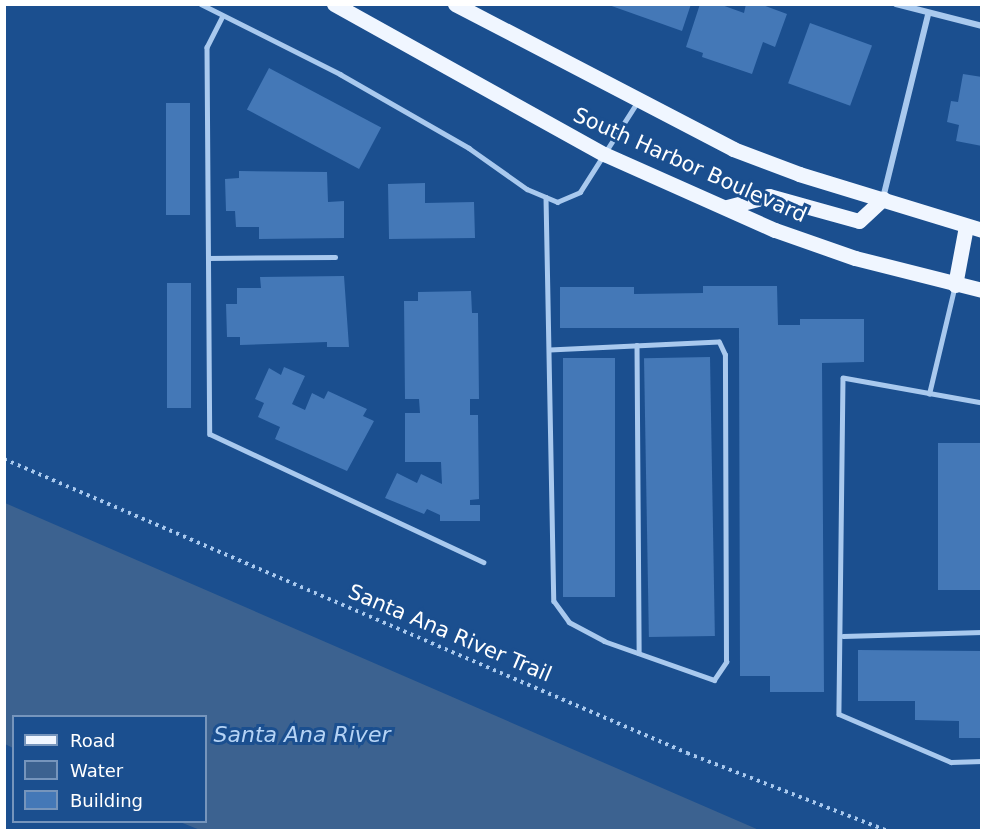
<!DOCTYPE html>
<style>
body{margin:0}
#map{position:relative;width:986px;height:835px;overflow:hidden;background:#1b4f8f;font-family:"DejaVu Sans",sans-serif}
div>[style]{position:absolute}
.water>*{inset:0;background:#3c6290}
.building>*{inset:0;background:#4478b7;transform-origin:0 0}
.path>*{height:4px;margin-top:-2px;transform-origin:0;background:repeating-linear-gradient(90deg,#a9c9ee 0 3px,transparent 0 7.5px)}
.service>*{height:4.5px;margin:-2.25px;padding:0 2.25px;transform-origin:2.25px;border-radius:2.25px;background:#a9c9ee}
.minor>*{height:6px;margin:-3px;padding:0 3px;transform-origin:3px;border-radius:3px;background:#a9c9ee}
.primary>*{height:15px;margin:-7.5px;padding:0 7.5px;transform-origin:7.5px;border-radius:7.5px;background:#f0f6ff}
span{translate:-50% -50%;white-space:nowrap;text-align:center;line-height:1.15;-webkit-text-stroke:6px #1b4f8f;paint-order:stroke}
.street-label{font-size:21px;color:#fff}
.water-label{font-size:22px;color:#b5d3f5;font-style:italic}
.frame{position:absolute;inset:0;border:6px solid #fff;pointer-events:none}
.legend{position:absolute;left:12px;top:715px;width:195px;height:108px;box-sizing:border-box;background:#1b4f8f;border:2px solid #7695bc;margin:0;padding:8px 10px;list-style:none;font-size:18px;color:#fff}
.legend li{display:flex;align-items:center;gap:12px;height:30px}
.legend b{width:30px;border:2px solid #7695bc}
</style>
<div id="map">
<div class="water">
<div style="clip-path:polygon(5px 503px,759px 830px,200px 830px,180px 822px,206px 822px,206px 716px,14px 716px,13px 748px,5px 744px)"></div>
</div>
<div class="building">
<div style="clip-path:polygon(606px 4px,691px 4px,682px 31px)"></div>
<div style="clip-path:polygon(700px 4px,719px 4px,744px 13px,746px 4px,760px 4px,787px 14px,775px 47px,763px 42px,752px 74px,702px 57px,703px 53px,686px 47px)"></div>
<div style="left:810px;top:23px;width:66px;height:64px;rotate:20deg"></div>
<div style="left:269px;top:68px;width:127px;height:47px;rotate:28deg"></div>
<div style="clip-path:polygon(963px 74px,982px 77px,982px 146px,956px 141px,959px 125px,947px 122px,951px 101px,958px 102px)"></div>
<div style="left:166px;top:103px;width:24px;height:112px"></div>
<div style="clip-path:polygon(239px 171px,327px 172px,328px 202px,344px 201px,344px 238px,259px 239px,259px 227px,236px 227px,235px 211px,226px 211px,225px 179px,239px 178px)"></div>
<div style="clip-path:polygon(425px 183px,425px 203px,474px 202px,475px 238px,389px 239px,388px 184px)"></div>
<div style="clip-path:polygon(344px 276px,349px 347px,327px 347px,327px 342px,240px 345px,240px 337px,227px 337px,226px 304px,237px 304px,237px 288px,261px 288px,260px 277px)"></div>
<div style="left:167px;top:283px;width:24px;height:125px"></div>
<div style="clip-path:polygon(703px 286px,777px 286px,778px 325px,800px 325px,800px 319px,864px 319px,864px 362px,822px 363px,824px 692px,770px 692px,770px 676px,740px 676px,739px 328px,560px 328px,560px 287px,634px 287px,634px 294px,703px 293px)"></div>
<div style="clip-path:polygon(471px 291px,472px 313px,478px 313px,479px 399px,470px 399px,470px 415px,478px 415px,479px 499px,470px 500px,470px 505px,480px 505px,480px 521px,440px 521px,440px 515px,427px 509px,424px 514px,385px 498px,397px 473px,417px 483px,421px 474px,442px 484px,441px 462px,405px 462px,405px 413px,420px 413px,419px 399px,405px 399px,404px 301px,418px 301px,418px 292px)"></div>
<div style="left:710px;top:357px;width:279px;height:66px;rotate:89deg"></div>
<div style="left:563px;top:358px;width:52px;height:239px"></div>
<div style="clip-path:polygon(284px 367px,305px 376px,292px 404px,305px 410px,312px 393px,324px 399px,328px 391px,367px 409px,363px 416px,374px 421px,347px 471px,275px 439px,280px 427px,258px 417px,264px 403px,255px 399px,269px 368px,281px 375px)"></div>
<div style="left:982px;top:443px;width:147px;height:44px;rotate:90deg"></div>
<div style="clip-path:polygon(858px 650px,982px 651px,982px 738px,959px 738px,959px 721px,915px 720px,915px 701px,858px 701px)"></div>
</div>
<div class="path">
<div style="left:4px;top:459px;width:744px;rotate:23.29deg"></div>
<div style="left:687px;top:753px;width:213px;rotate:21.2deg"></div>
</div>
<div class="service">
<div style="left:201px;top:4px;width:156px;rotate:26.7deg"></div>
<div style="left:340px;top:74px;width:149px;rotate:29.8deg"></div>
<div style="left:469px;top:148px;width:71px;rotate:35.3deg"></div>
<div style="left:527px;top:189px;width:33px;rotate:23deg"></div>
<div style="left:557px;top:202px;width:25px;rotate:-23deg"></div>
<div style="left:580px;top:192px;width:108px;rotate:-57.5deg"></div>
<div style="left:223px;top:16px;width:35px;rotate:117deg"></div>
<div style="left:207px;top:47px;width:387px;rotate:89.6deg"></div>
<div style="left:210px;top:434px;width:302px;rotate:25.1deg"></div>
<div style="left:546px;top:197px;width:404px;rotate:88.9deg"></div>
<div style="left:554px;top:601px;width:26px;rotate:54deg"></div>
<div style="left:569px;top:622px;width:40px;rotate:28deg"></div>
<div style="left:604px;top:641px;width:117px;rotate:19.5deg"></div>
<div style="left:714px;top:680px;width:22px;rotate:-56deg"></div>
<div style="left:726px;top:662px;width:307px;rotate:-90.2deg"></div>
<div style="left:725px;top:355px;width:14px;rotate:-115deg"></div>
<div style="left:719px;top:342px;width:169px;rotate:177.3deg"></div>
<div style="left:208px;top:258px;width:127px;rotate:-0.5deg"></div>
<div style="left:637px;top:345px;width:308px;rotate:89.6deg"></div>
<div style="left:929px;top:394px;width:108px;rotate:-76.6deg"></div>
<div style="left:982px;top:403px;width:141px;rotate:-169.8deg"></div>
<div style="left:843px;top:378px;width:336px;rotate:90.7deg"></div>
<div style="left:839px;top:714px;width:122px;rotate:23.2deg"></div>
<div style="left:951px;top:762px;width:31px;rotate:-2deg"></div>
<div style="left:843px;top:636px;width:139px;rotate:-1.6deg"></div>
</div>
<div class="minor">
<div style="left:896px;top:4px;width:89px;rotate:14.3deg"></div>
<div style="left:883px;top:198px;width:188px;rotate:-76.2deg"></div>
</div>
<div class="primary">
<div style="left:334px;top:4px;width:309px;rotate:29.1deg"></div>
<div style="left:604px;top:154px;width:187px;rotate:24deg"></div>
<div style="left:775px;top:230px;width:85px;rotate:19.3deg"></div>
<div style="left:855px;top:258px;width:131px;rotate:14.1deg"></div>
<div style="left:455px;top:4px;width:314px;rotate:27.5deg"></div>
<div style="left:733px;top:149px;width:71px;rotate:20.7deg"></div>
<div style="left:799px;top:174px;width:191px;rotate:17deg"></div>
<div style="left:727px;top:207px;width:43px;rotate:-14.7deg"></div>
<div style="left:769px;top:196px;width:93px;rotate:15.5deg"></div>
<div style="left:859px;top:221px;width:33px;rotate:-43deg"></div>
<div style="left:955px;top:285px;width:60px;rotate:-79.4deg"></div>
</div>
<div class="street-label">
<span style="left:690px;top:165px;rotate:24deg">South Harbor Boulevard</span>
<span style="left:450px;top:633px;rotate:23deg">Santa Ana River Trail</span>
</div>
<div class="water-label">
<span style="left:302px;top:735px">Santa Ana River</span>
</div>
<div class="frame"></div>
<ul class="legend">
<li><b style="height:8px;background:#f0f6ff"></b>Road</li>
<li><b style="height:16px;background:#3c6290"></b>Water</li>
<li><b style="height:16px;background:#4478b7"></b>Building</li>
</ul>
</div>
